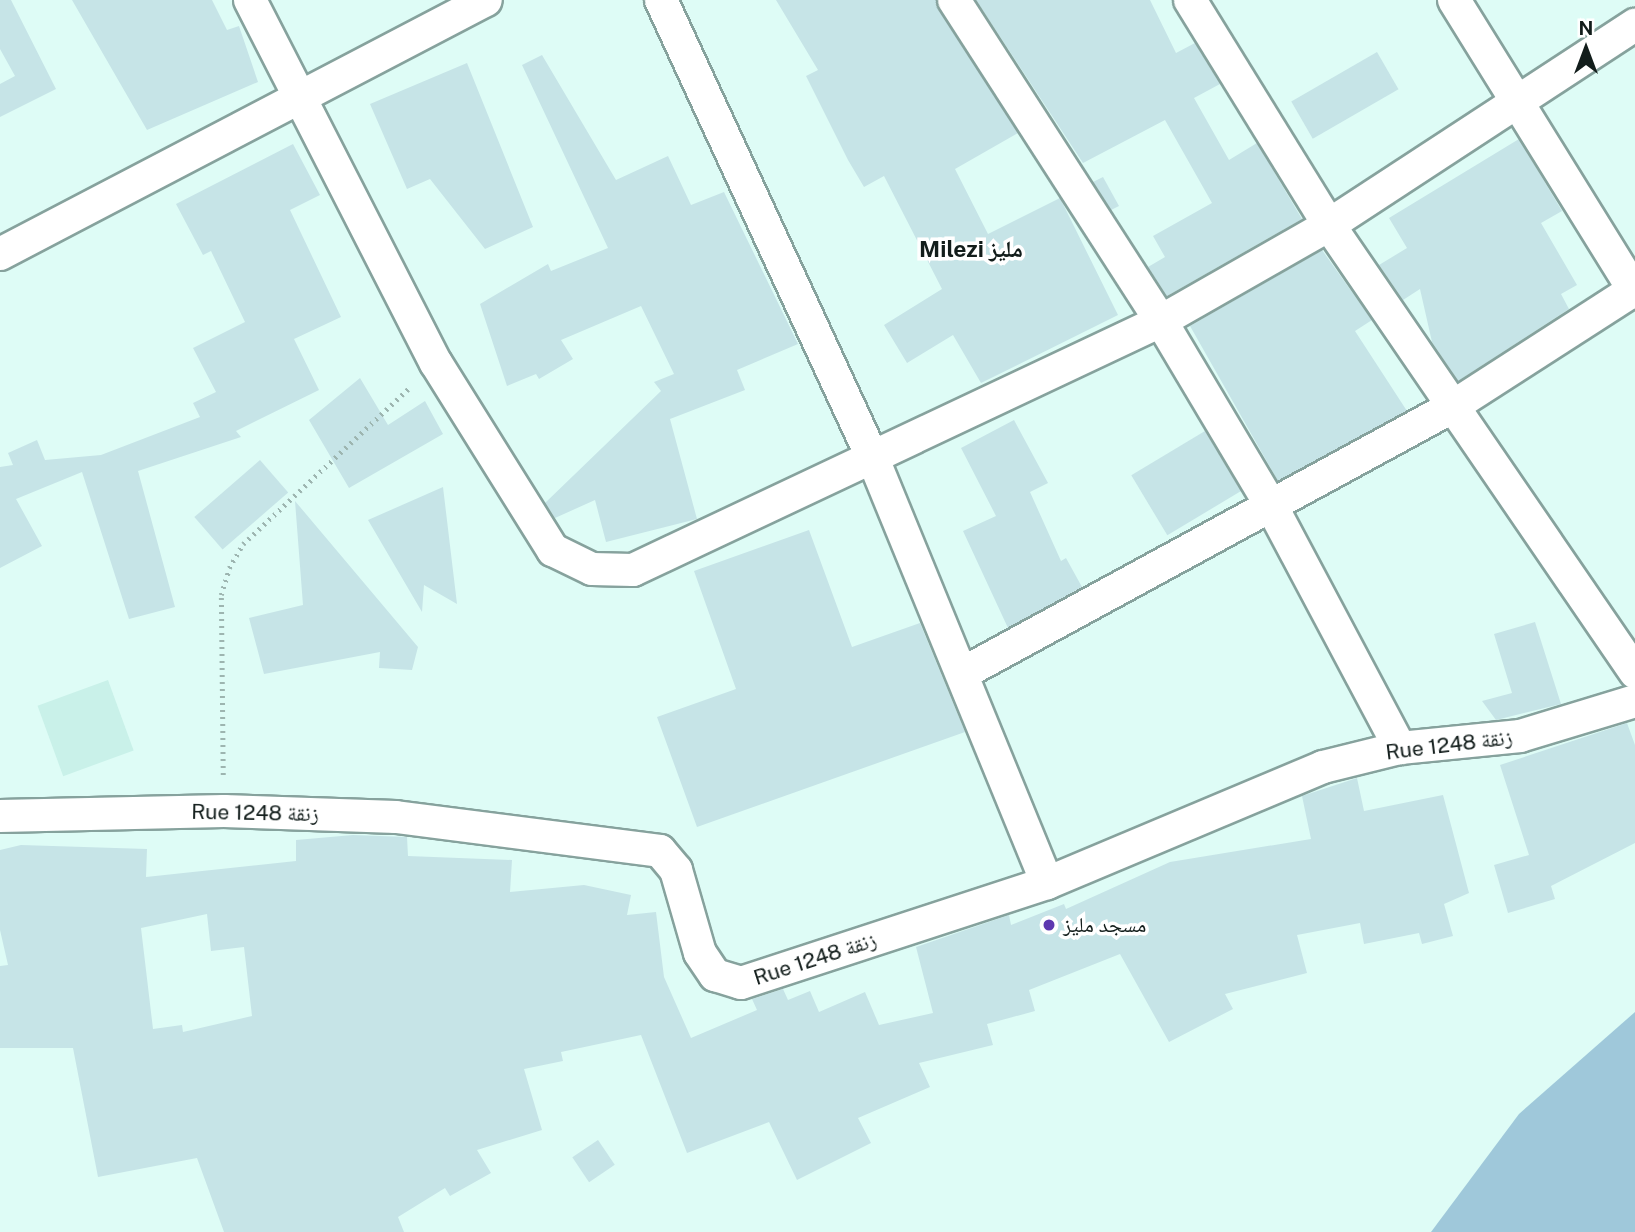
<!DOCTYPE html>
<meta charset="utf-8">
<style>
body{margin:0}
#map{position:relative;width:1635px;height:1232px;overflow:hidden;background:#defcf6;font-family:"Public Sans","Noto Naskh Arabic",sans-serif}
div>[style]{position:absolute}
.built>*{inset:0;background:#c9f1e9;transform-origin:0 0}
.water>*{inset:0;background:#9fc8da}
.building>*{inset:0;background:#c6e4e7;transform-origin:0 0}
.path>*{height:4.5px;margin-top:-2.25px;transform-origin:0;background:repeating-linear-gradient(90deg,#9db5b0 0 2px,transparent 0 7px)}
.roads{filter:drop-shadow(2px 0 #86a29d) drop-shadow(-2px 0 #86a29d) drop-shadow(0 2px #86a29d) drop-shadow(0 -2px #86a29d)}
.minor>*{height:32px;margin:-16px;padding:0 16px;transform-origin:16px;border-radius:16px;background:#fff}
.dots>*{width:19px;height:19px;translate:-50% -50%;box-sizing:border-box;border:4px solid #fff;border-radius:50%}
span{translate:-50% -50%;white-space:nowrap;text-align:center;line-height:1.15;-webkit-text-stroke:7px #fff;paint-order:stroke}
.street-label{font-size:21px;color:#121d1b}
.poi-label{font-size:21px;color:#121d1b}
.left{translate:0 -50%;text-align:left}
.neighbourhood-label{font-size:23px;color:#121d1b;font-weight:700}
.north{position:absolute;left:1551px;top:14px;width:70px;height:70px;-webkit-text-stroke:5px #fff;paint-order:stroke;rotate:0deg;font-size:19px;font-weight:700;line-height:28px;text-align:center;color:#121d1b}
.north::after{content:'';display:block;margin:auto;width:24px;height:32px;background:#121d1b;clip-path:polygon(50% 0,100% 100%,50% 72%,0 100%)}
</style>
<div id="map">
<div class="built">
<div style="left:108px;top:680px;width:75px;height:75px;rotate:70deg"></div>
</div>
<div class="water">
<div style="clip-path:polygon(1635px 1012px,1635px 1232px,1431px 1232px,1519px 1114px)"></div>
</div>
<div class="building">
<div style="clip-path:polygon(0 0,11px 0,56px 89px,0 117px,0 84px,15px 76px,0 49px)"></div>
<div style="clip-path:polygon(72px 0,212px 0,227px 30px,239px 26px,258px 82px,147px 130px)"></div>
<div style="clip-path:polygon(776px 0,936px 0,1018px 133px,955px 169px,988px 234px,1060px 198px,1118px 315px,981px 383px,953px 335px,907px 363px,884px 325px,942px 289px,884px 176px,864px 187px,848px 160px,806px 76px,818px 70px)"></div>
<div style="clip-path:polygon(976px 0,1150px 0,1176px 53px,1195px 43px,1220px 84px,1194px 98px,1229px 160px,1257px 143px,1302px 219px,1167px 296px,1148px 267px,1165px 257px,1153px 236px,1212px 203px,1165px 120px,1083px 163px)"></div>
<div style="left:1377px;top:52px;width:43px;height:99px;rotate:60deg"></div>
<div style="clip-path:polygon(542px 55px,616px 180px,668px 156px,691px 205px,724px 192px,798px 344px,737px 370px,745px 390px,670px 419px,697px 519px,606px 542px,595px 500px,555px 518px,545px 503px,661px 391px,654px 382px,674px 374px,641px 306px,561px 340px,573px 359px,539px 379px,536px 374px,507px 386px,480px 304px,548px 264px,551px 271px,608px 248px,522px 65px)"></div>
<div style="clip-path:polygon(467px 63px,533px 227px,485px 249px,430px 179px,407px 189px,370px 104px)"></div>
<div style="clip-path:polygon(1519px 139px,1562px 211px,1541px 223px,1577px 285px,1561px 294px,1569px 309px,1458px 381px,1432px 342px,1420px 289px,1403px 300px,1379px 265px,1407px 248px,1389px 218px)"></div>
<div style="clip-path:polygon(293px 144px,320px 195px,290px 210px,341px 317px,294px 339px,319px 390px,236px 431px,241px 437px,138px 471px,175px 607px,129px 619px,82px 472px,16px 499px,42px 546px,0 568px,0 467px,13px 465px,8px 453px,37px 440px,45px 460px,101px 455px,200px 417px,193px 403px,216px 392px,193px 348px,245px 322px,211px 251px,203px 255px,176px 204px)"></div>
<div style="clip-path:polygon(1103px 177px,1119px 206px,1111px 210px,1093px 182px)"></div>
<div style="clip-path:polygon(1322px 250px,1372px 320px,1355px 331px,1407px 411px,1278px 481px,1190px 326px)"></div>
<div style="clip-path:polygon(360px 378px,388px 425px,425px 401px,443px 434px,349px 488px,309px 420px)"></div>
<div style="clip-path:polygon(1014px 420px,1048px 483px,1030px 492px,1061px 561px,1066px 558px,1082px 587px,1008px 628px,963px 531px,996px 516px,961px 448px)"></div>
<div style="left:1205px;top:431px;width:70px;height:86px;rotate:59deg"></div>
<div style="left:260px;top:460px;width:43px;height:87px;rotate:49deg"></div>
<div style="clip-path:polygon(443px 487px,457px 604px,424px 585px,422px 612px,368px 520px)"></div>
<div style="clip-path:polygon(295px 501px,418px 647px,412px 670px,379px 668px,380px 652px,264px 674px,249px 618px,303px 605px)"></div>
<div style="clip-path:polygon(809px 530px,852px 647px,920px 623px,965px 732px,697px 827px,657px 717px,736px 689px,694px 571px)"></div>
<div style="clip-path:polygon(1535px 622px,1561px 704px,1496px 720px,1482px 701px,1512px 693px,1494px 634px)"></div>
<div style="clip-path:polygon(1627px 723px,1635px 745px,1635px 843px,1551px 886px,1555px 899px,1508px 913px,1494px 865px,1529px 855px,1500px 765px)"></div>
<div style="clip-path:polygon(evenodd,1357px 778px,1364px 811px,1443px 795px,1469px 893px,1444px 904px,1453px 936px,1422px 944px,1419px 933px,1364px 944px,1360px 923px,1297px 935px,1307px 973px,1225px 994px,1233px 1009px,1169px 1042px,1120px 954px,1029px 990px,1035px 1011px,987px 1024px,993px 1045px,919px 1063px,930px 1087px,858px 1118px,871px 1143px,797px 1180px,769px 1122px,687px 1153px,641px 1035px,561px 1052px,563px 1061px,524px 1069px,542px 1130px,477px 1150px,491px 1173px,450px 1196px,445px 1188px,398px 1217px,404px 1232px,224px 1232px,197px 1158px,98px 1177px,73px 1048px,0 1048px,0 966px,8px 965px,0 930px,0 850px,21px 845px,147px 849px,146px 877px,296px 861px,296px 840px,353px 835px,407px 837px,408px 856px,512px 860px,510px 892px,584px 885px,631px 895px,627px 915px,656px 912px,664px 977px,691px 1038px,757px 1010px,752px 999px,783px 989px,788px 1000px,810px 991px,819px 1012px,865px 992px,879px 1025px,933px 1013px,916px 947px,1009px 915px,1011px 925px,1064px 904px,1066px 909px,1170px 862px,1311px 839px,1302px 796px,1357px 778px,207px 914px,211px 951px,244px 947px,252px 1016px,183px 1032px,182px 1025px,153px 1029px,141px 928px,207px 914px)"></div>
<div style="left:598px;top:1140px;width:30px;height:31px;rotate:56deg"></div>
</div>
<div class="path">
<div style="left:223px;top:775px;width:180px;rotate:-90.6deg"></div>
<div style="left:221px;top:595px;width:28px;rotate:-73deg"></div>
<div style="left:229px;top:568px;width:28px;rotate:-60deg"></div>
<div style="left:243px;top:544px;width:228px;rotate:-43.2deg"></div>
</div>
<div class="roads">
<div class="minor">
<div style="left:250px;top:0;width:408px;rotate:62.9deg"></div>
<div style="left:436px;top:363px;width:221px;rotate:58deg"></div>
<div style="left:553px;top:550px;width:43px;rotate:26deg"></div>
<div style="left:592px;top:569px;width:41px;rotate:1.4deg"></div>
<div style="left:633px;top:570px;width:584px;rotate:-25.25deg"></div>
<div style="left:1161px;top:321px;width:193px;rotate:-29.7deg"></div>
<div style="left:1329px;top:225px;width:366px;rotate:-33.2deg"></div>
<div style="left:661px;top:0;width:508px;rotate:65.2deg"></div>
<div style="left:874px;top:461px;width:456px;rotate:67.7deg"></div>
<div style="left:954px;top:0;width:382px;rotate:57.2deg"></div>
<div style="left:1161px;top:321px;width:219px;rotate:59.2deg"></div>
<div style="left:1273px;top:509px;width:271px;rotate:62deg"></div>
<div style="left:1190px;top:0;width:264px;rotate:58.3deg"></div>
<div style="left:1329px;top:225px;width:542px;rotate:55.61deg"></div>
<div style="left:1454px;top:0;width:344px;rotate:58.2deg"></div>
<div style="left:0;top:254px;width:548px;rotate:-27.59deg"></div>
<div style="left:965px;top:672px;width:554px;rotate:-28.55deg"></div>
<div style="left:1452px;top:407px;width:218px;rotate:-32.8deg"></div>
<div style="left:0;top:816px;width:224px;rotate:-1.3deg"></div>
<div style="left:224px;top:811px;width:172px;rotate:2deg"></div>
<div style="left:396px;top:817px;width:266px;rotate:7.3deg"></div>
<div style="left:660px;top:851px;width:25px;rotate:50deg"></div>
<div style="left:676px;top:870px;width:86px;rotate:73.9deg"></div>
<div style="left:700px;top:953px;width:27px;rotate:56deg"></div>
<div style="left:715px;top:975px;width:27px;rotate:17deg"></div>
<div style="left:741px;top:983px;width:322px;rotate:-18.1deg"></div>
<div style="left:1047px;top:883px;width:299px;rotate:-22.8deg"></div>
<div style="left:1323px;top:767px;width:79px;rotate:-13.9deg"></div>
<div style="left:1400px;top:748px;width:121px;rotate:-5.7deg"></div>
<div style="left:1520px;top:736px;width:120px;rotate:-16.9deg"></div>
</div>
</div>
<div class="dots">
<div style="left:1049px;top:925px;background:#5e38b0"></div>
</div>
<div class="street-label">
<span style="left:1449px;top:745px;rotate:-7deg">Rue 1248 زنقة</span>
<span style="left:255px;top:813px;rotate:1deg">Rue 1248 زنقة</span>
<span style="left:815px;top:959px;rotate:-18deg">Rue 1248 زنقة</span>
</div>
<div class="poi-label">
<span class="left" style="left:1063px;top:925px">مسجد مليز</span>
</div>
<div class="neighbourhood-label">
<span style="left:971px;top:249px">Milezi مليز</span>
</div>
<div class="north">N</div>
</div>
